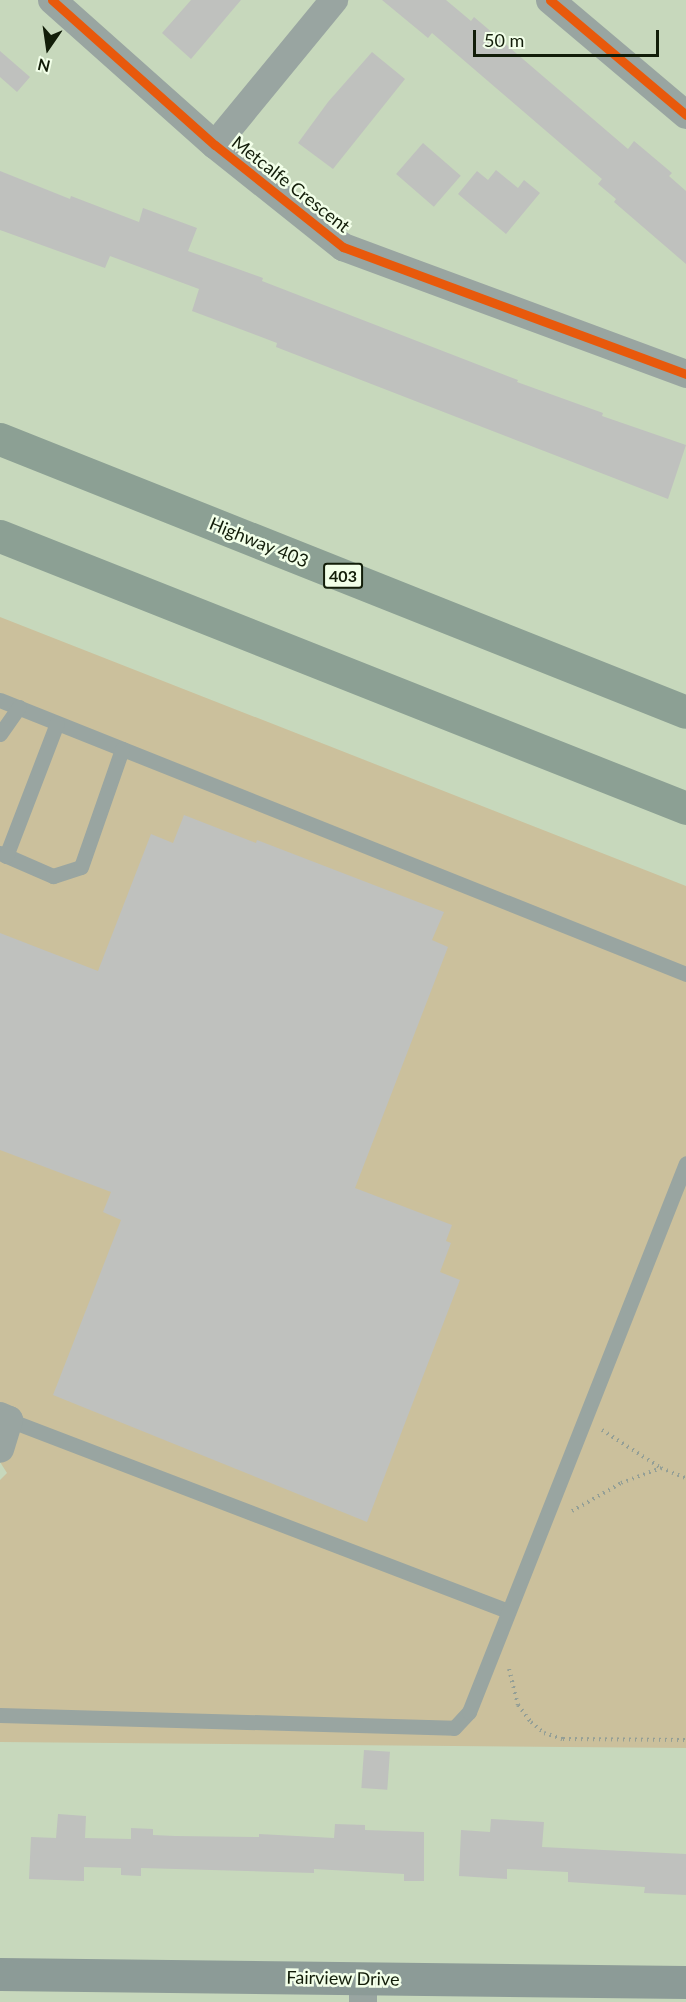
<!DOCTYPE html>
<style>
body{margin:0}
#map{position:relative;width:686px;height:2002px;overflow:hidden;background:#c7d8bc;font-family:Lato,sans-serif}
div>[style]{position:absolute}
.green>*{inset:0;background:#cbc09c}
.building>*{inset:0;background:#bfc1be;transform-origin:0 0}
.path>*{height:4px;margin-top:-2px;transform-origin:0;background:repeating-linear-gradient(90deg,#949f96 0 1.5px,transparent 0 6px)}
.lane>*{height:15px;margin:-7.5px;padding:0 7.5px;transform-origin:7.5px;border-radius:7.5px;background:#99a5a1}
.street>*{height:28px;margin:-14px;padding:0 14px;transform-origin:14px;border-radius:14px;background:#99a5a1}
.secondary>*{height:33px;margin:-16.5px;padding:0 16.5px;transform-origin:16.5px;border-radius:16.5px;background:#8c9b97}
.highway>*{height:33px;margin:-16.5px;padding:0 16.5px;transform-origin:16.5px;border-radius:16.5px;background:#8ca094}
.cycleway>*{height:9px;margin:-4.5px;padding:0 4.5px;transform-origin:4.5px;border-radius:4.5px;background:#e8590c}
span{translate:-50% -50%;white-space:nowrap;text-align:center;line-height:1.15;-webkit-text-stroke:5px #f2ffe9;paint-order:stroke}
.shield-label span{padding:2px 4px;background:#f2ffe9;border:2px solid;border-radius:4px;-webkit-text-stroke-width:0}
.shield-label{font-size:16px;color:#121d09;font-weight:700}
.street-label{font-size:18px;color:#121d09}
.north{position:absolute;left:18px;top:18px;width:60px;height:60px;-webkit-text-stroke:4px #f2ffe9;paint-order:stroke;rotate:193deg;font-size:16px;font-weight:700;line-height:24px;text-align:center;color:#121d09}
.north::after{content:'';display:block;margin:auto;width:21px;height:27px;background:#121d09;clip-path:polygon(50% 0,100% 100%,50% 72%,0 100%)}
.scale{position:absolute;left:473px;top:30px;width:186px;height:27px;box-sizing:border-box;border:3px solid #121d09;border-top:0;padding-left:8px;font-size:18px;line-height:21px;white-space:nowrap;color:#121d09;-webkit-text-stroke:4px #f2ffe9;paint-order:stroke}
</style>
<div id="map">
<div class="green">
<div style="clip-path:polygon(0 617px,686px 886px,686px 1748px,0 1742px,0 1480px,7px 1473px,0 1462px)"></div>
</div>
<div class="building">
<div style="clip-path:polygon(191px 0,241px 0,191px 59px,162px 33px)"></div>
<div style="clip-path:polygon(382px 0,446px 0,471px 21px,474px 17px,628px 149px,634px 141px,672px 173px,669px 176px,686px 191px,686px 264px,614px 202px,616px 199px,598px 184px,602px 179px,432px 33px,428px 38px)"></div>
<div style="clip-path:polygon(0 51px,30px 77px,17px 92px,0 77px)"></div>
<div style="clip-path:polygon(372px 52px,405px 79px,333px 169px,298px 143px,328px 102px)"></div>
<div style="left:423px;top:143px;width:50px;height:41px;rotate:41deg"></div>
<div style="clip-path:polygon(496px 170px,518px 188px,524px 180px,540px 193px,506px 234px,458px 194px,477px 171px,488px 180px)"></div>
<div style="clip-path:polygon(0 171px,70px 199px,71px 196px,139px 222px,143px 208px,197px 228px,188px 251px,263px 278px,262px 281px,518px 380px,517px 382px,603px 413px,602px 416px,686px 445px,668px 499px,276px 347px,277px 343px,192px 311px,199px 289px,110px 256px,105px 268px,0 230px)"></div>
<div style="clip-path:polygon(184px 815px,256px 843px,257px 840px,444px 912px,432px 940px,448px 947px,355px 1188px,452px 1225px,446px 1241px,451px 1243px,440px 1272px,460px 1280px,367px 1522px,53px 1395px,121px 1220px,103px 1212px,111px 1192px,0 1150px,0 933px,98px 971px,151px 834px,173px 843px)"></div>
<div style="left:364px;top:1750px;width:26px;height:38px;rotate:4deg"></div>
<div style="clip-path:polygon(58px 1814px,86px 1816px,85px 1838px,131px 1839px,131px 1828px,153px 1829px,153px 1835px,175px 1836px,259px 1837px,259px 1834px,334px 1838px,335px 1824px,365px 1825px,365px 1830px,424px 1832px,424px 1881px,404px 1881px,404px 1874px,314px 1869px,314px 1873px,141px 1868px,141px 1876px,121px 1875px,121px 1868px,84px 1867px,84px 1881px,29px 1879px,31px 1837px,56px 1838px)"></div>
<div style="clip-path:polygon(491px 1819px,544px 1822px,542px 1847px,686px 1854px,686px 1895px,644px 1893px,645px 1887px,568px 1882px,568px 1872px,507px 1869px,507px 1879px,459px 1876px,461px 1830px,490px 1832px)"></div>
</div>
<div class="path">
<div style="left:602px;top:1430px;width:70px;rotate:32.8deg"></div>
<div style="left:661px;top:1468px;width:27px;rotate:22deg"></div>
<div style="left:572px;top:1511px;width:56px;rotate:-29.7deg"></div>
<div style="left:621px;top:1483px;width:43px;rotate:-20.6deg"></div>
<div style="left:509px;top:1669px;width:37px;rotate:76deg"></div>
<div style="left:518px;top:1705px;width:21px;rotate:53deg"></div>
<div style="left:531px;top:1722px;width:17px;rotate:40deg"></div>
<div style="left:544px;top:1733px;width:20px;rotate:18deg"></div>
<div style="left:563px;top:1739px;width:123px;rotate:0.5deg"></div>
</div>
<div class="lane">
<div style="left:0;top:700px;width:739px;rotate:21.77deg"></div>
<div style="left:0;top:734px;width:33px;rotate:-55deg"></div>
<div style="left:0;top:853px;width:58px;rotate:23.5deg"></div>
<div style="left:53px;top:876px;width:29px;rotate:-18deg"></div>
<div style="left:81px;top:867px;width:125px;rotate:-70.8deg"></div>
<div style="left:6px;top:856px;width:142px;rotate:-69deg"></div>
<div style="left:9px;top:1420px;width:534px;rotate:20.95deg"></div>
<div style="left:0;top:1715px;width:454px;rotate:1.6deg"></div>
<div style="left:454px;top:1728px;width:22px;rotate:-47deg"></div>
<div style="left:469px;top:1712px;width:590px;rotate:-68.43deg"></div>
</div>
<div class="street">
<div style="left:52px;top:0;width:218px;rotate:41.7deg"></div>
<div style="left:215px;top:145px;width:164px;rotate:38.6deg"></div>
<div style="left:343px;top:247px;width:366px;rotate:20.3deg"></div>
<div style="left:550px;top:0;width:178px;rotate:40.2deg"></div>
<div style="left:215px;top:145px;width:188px;rotate:-50.6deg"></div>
<div style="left:0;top:1416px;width:10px;rotate:24deg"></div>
<div style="left:9px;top:1420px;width:30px;rotate:107deg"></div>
<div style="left:363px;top:1979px;width:23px;rotate:90deg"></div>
</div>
<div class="secondary">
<div style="left:0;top:1974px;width:686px;rotate:0.67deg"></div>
</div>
<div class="highway">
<div style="left:0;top:439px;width:738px;rotate:21.7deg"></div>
<div style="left:0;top:536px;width:738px;rotate:21.63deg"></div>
</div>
<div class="cycleway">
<div style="left:52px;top:0;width:218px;rotate:41.7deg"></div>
<div style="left:215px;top:145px;width:164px;rotate:38.6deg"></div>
<div style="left:343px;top:247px;width:366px;rotate:20.3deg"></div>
<div style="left:550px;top:0;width:178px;rotate:40.2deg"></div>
</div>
<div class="shield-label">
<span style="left:343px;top:576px">403</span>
</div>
<div class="street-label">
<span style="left:291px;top:184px;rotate:38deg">Metcalfe Crescent</span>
<span style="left:259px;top:542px;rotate:22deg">Highway 403</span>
<span style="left:343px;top:1978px;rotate:1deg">Fairview Drive</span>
</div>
<div class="north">N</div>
<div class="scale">50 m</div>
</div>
